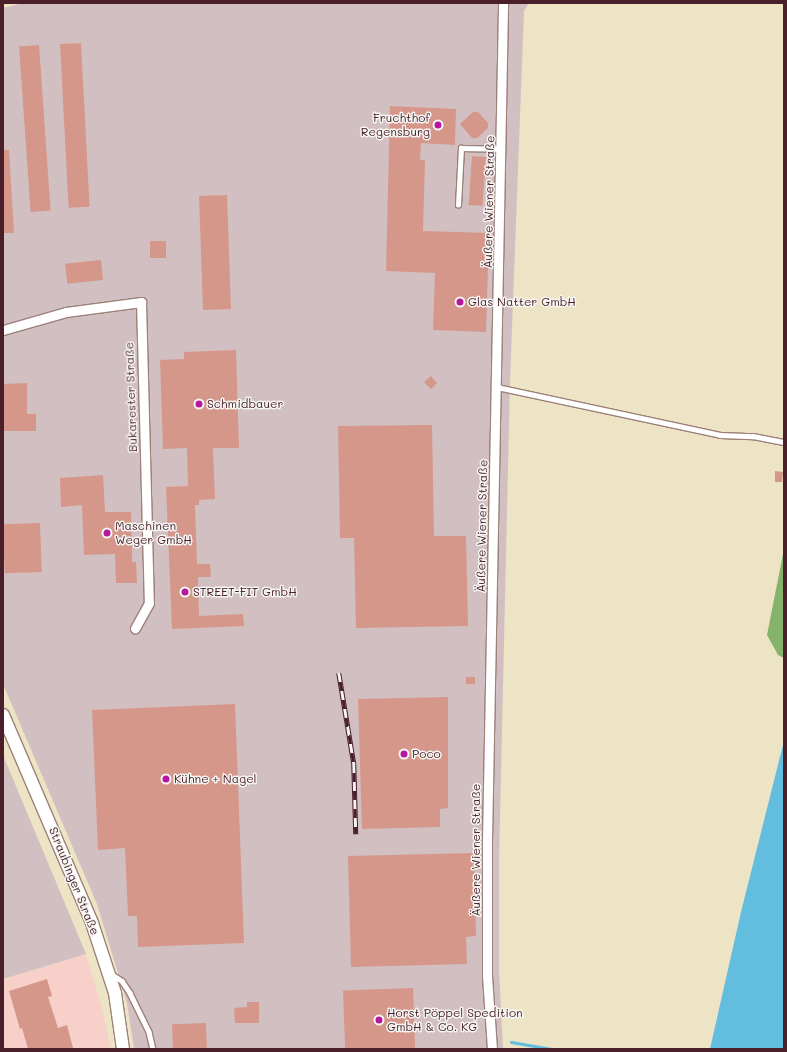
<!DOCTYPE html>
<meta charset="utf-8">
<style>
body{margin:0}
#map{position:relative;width:787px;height:1052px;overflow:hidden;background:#ede3c5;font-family:Mali,sans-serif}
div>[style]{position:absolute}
.built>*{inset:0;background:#f7d1c9}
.industrial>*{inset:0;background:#d2bfc1}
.forest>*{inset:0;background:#86b36c}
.water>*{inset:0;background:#62bddf}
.stream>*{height:3px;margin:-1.5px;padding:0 1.5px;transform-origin:1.5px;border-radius:1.5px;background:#62bddf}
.building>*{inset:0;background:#d5978a;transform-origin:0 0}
.roads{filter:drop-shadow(1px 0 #9c8178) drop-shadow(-1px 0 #9c8178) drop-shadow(0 1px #9c8178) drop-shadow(0 -1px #9c8178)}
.lane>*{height:4.5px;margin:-2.25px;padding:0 2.25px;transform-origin:2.25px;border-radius:2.25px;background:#fff}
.street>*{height:9px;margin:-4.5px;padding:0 4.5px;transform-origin:4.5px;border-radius:4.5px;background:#fff}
.secondary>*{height:12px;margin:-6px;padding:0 6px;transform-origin:6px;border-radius:6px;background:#fff}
.rail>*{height:4.5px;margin-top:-2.25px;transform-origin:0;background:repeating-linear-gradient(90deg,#f6f6f2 0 9px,#4a1f2b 0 18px);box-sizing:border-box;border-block:1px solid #4a1f2b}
.dots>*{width:11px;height:11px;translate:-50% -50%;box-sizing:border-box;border:2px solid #f6f6f2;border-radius:50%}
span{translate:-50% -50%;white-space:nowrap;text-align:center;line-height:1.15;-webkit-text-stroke:3px #f6f6f2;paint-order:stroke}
.poi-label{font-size:12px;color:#4a1f2b}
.right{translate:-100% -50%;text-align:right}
.left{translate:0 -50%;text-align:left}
.street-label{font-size:12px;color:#4a1f2b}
.frame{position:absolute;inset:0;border:4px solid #4a1f2b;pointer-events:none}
</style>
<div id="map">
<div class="built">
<div style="clip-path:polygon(86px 954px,103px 1012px,111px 1049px,3px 1049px,3px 979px)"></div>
</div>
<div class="industrial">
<div style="clip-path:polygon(23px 3px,529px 3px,524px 11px,510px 381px,499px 860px,499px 970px,503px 1049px,134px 1049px,127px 1003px,97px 904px,3px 684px,3px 8px)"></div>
<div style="clip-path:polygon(3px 755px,86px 954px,3px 979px)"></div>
</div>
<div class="forest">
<div style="clip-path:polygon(784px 549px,784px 658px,778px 655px,767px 635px)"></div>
</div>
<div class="water">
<div style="clip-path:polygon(784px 741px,784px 1049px,710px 1049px,741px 912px)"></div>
</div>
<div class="stream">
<div style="left:511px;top:1042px;width:41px;rotate:9.9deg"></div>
</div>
<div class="building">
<div style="left:81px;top:43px;width:164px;height:21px;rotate:87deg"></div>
<div style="left:39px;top:45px;width:166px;height:20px;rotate:86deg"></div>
<div style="clip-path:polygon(390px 106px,456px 109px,455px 145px,421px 143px,420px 160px,425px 160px,423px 231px,489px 233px,486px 332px,433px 330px,435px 273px,386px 271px)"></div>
<div style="clip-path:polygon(473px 112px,478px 112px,488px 123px,488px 128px,477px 138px,472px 138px,460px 124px)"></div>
<div style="clip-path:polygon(3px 150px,9px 150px,14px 233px,3px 233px)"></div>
<div style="left:472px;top:156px;width:14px;height:49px;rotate:4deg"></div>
<div style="left:227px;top:195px;width:114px;height:28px;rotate:88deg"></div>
<div style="left:150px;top:241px;width:16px;height:17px"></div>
<div style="left:101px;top:260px;width:20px;height:36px;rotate:84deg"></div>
<div style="clip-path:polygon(236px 350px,239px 448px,213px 448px,215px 499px,199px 500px,199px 505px,195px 505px,197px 564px,210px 564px,211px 577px,198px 577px,199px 616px,243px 614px,244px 626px,172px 629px,166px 487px,188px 486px,187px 448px,163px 449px,160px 360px,184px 359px,184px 352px)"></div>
<div style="clip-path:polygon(431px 376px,437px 383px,431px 389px,424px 382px)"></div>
<div style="clip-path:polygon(27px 383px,27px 414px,36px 414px,36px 431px,3px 431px,3px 384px)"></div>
<div style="clip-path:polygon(432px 425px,434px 536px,466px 536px,468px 626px,356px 628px,354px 538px,340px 538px,338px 426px)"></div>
<div style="clip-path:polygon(775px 471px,783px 472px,782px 482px,775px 482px)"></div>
<div style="clip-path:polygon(103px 475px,105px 512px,131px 512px,132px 562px,136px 562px,137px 583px,116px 583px,115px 554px,84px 555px,82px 505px,61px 507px,60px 478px)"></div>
<div style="left:40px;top:523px;width:49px;height:37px;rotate:88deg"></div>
<div style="left:466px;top:677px;width:9px;height:7px"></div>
<div style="clip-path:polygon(448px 697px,448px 808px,440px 809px,440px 827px,362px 829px,358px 699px)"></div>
<div style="clip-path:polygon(235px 704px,244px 943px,138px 947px,137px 916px,128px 916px,125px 848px,98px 850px,92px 710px)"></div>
<div style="clip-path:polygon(474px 853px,476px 936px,466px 937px,467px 964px,351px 967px,348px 856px)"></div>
<div style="clip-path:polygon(47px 979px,52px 996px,48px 997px,58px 1028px,67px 1025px,73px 1048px,28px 1049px,22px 1028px,20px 1029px,9px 991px)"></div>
<div style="left:413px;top:988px;width:61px;height:70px;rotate:88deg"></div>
<div style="clip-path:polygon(247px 1002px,259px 1002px,259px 1023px,235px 1023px,234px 1008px,247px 1007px)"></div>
<div style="left:206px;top:1023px;width:26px;height:34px;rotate:88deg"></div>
</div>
<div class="roads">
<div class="lane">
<div style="left:458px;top:205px;width:57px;rotate:-87deg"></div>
<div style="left:461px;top:148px;width:39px;rotate:1deg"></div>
<div style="left:497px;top:387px;width:228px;rotate:12.1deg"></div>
<div style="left:720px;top:435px;width:33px;rotate:2deg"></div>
<div style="left:753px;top:436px;width:32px;rotate:11deg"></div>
<div style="left:111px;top:974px;width:13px;rotate:32deg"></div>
<div style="left:122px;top:981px;width:14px;rotate:56deg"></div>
<div style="left:130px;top:993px;width:43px;rotate:64deg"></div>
<div style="left:149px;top:1032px;width:17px;rotate:77deg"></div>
</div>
<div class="street">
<div style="left:3px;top:330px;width:66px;rotate:-15.9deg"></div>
<div style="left:66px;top:312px;width:76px;rotate:-7.6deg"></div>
<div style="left:141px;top:302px;width:301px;rotate:88.5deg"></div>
<div style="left:149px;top:603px;width:29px;rotate:119deg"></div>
<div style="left:492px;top:1049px;width:74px;rotate:-93.9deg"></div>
<div style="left:487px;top:975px;width:135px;rotate:-90deg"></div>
<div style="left:487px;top:840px;width:837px;rotate:-88.9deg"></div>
</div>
<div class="secondary">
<div style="left:3px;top:715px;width:226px;rotate:66.8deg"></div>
<div style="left:92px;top:923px;width:74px;rotate:71.8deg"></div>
<div style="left:115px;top:993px;width:57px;rotate:81.9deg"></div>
</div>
</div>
<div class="rail">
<div style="left:339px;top:673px;width:92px;rotate:80.6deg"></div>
<div style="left:354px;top:764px;width:70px;rotate:88.4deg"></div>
</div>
<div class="dots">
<div style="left:438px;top:125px;background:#b5179e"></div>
<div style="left:460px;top:302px;background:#b5179e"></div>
<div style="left:199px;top:404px;background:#b5179e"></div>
<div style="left:107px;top:533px;background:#b5179e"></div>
<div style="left:185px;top:592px;background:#b5179e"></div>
<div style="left:404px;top:754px;background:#b5179e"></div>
<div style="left:166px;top:779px;background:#b5179e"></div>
<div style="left:379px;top:1020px;background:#b5179e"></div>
</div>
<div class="poi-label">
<span class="right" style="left:430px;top:125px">Fruchthof<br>Regensburg</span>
<span class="left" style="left:468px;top:302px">Glas Natter GmbH</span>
<span class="left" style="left:207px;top:404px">Schmidbauer</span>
<span class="left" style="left:115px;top:533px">Maschinen<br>Weger GmbH</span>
<span class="left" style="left:193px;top:592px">STREET-FIT GmbH</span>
<span class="left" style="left:412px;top:754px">Poco</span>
<span class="left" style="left:174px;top:779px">Kühne + Nagel</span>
<span class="left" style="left:387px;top:1020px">Horst Pöppel Spedition<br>GmbH &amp; Co. KG</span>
</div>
<div class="street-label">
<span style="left:489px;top:202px;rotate:-89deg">Äußere Wiener Straße</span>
<span style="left:131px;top:397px;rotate:-92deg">Bukarester Straße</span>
<span style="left:482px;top:526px;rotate:-89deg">Äußere Wiener Straße</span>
<span style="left:476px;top:850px;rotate:-90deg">Äußere Wiener Straße</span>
<span style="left:74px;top:881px;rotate:68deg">Straubinger Straße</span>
</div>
<div class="frame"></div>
</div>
